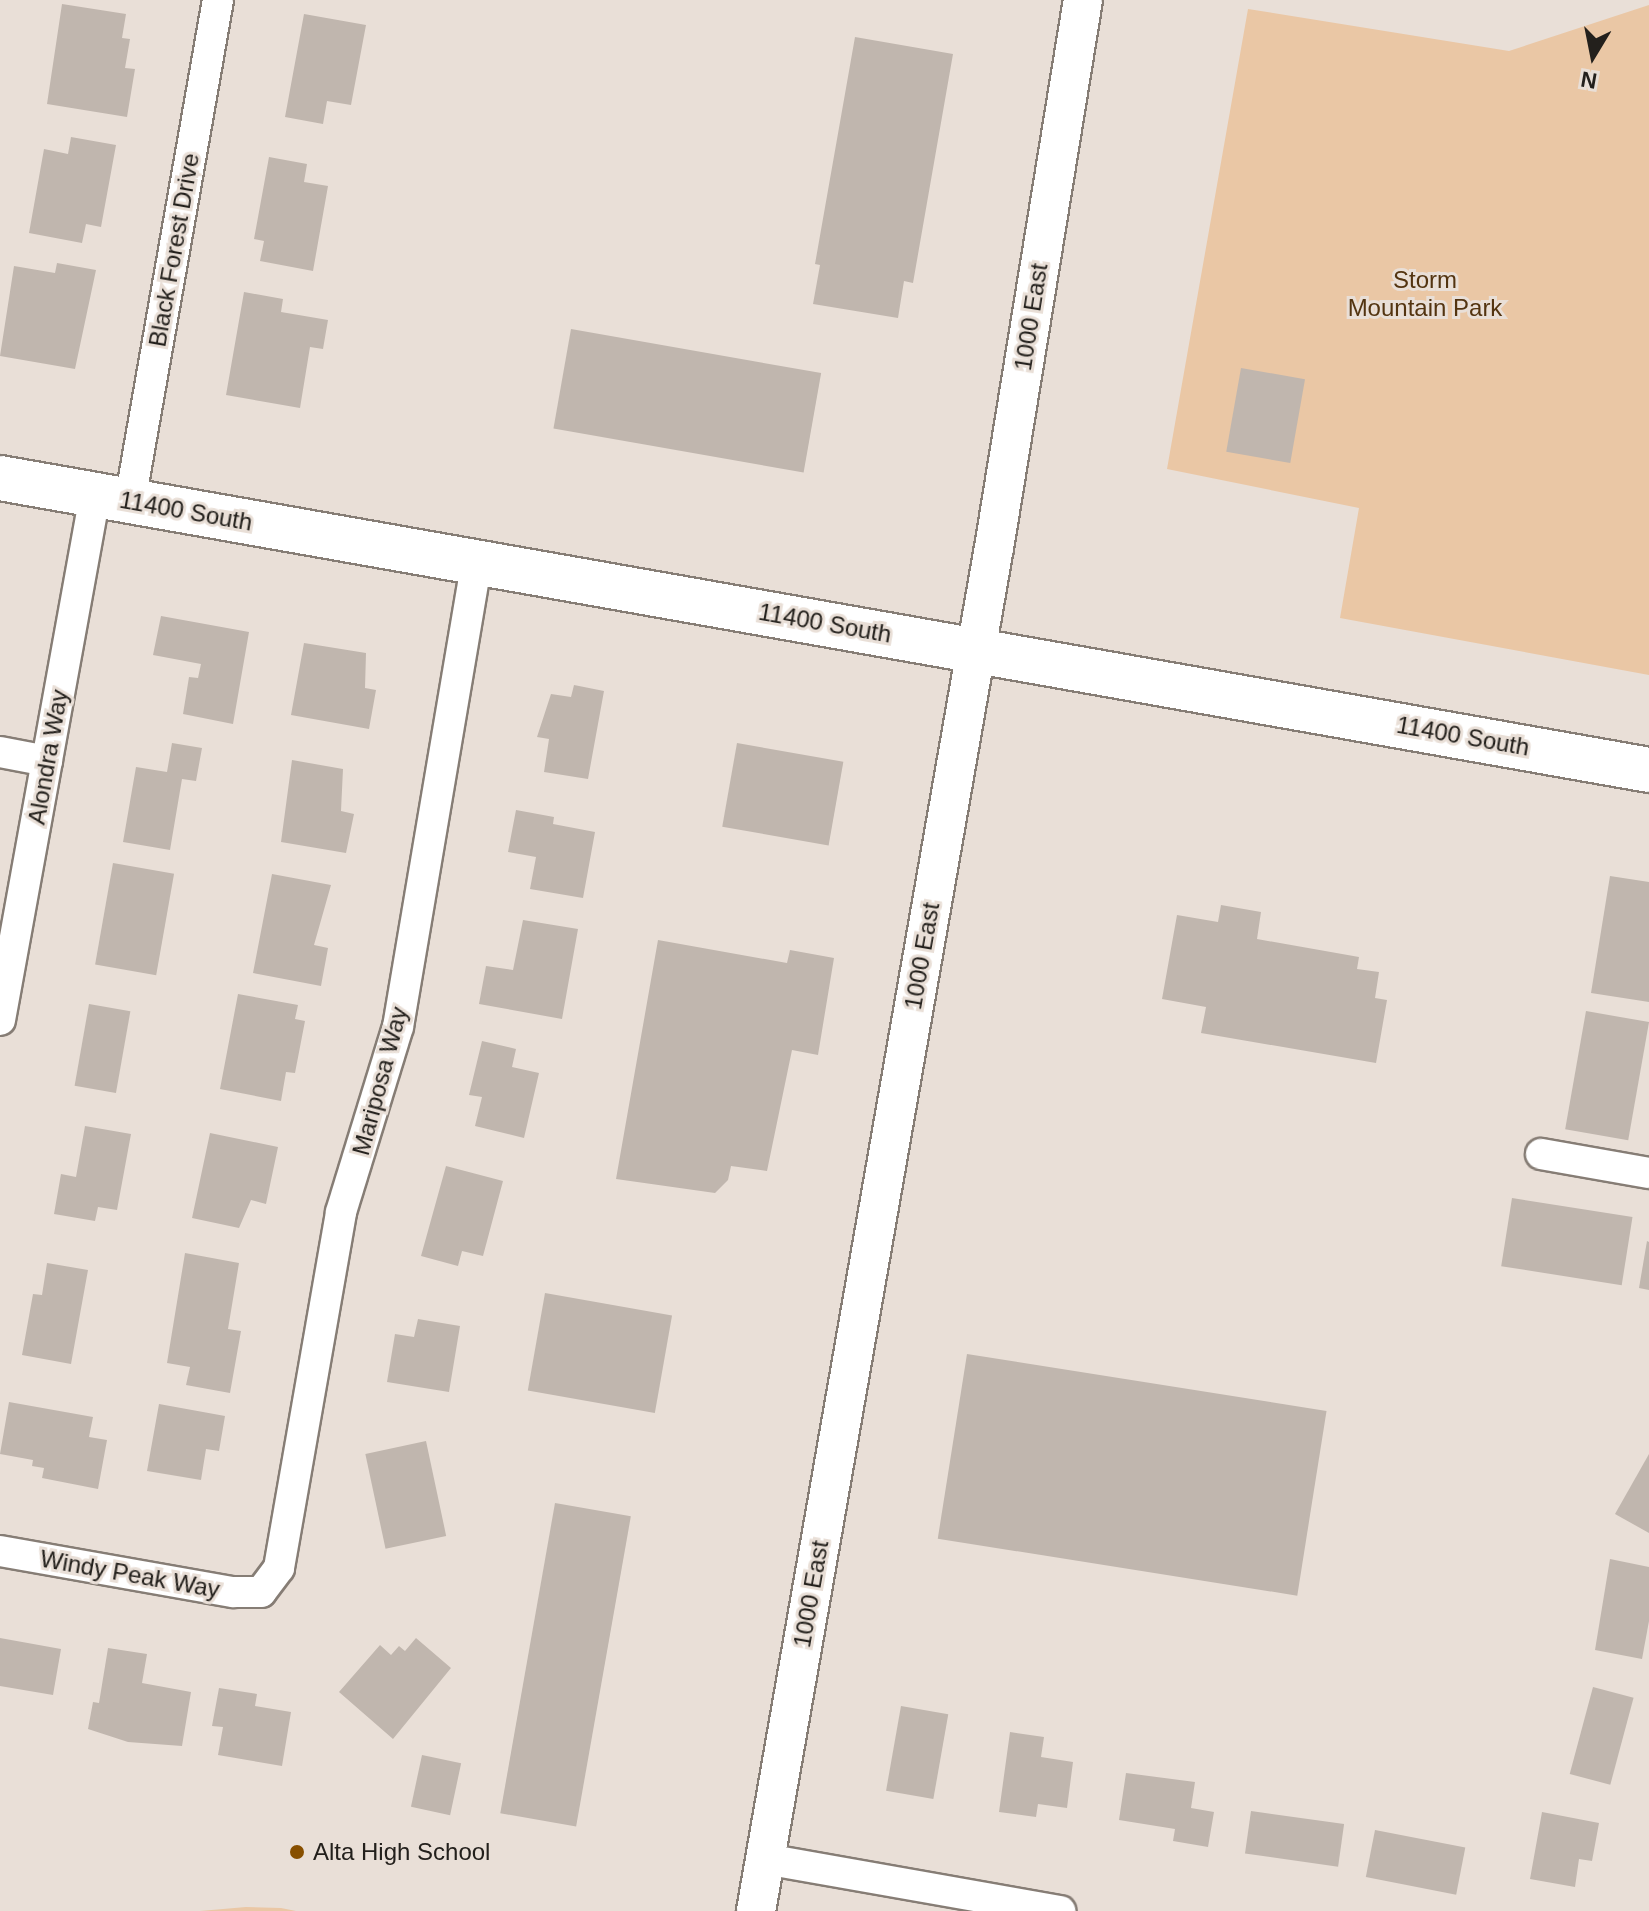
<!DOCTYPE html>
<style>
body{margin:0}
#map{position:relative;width:1649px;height:1911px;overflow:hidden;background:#e9dfd7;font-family:Arial,sans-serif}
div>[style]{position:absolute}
.green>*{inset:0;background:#eac7a5}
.building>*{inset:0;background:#c0b6ae;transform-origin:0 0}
.roads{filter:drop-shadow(2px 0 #867d75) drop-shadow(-2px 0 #867d75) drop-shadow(0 2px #867d75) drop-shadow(0 -2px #867d75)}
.minor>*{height:30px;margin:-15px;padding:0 15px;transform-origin:15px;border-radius:15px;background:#fff}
.tertiary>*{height:38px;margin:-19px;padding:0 19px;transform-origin:19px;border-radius:19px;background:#fff}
.primary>*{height:44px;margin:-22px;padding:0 22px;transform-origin:22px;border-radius:22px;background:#fff}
.dots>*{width:22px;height:22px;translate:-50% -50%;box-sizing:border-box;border:4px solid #e9dfd7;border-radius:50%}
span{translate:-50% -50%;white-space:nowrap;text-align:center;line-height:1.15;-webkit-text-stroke:6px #e9dfd7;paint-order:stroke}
.street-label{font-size:24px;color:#23201c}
.park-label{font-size:24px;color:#533410}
.poi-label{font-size:24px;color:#23201c}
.left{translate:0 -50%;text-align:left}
.north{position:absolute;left:1553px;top:16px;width:80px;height:80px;-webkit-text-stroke:6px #e9dfd7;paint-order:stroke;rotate:190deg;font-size:22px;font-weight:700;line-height:32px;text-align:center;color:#23201c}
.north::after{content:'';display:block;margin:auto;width:28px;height:36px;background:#23201c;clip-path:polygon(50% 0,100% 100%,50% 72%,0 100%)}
</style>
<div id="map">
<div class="green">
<div style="clip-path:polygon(1649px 5px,1649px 675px,1340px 618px,1359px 508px,1167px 469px,1248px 9px,1509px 51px)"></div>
<div style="clip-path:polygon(246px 1907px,281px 1908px,296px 1911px,200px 1911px)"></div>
</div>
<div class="building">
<div style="clip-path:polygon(62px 4px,126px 14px,122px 38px,130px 39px,125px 68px,135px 69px,127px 117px,47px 104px)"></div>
<div style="clip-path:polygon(304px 14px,366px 25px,351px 105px,327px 101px,323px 124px,285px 117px)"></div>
<div style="clip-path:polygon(855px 37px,953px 54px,913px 283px,904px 281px,898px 318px,813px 304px,820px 265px,815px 264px)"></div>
<div style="clip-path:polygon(71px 137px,116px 145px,101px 227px,86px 224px,82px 243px,29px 233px,44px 149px,68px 154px)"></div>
<div style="clip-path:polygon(269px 157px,307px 164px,304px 182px,328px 186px,313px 271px,260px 261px,264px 241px,254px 239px)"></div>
<div style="clip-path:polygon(57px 263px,96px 270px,75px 369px,0 356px,14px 266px,55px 273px)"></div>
<div style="clip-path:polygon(244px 292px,283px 299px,281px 312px,328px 320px,323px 349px,310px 347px,300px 408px,226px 395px)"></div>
<div style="left:571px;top:329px;width:254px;height:101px;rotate:10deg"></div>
<div style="left:1241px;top:368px;width:65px;height:85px;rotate:10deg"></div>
<div style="clip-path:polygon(161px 616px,249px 632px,233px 724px,183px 714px,189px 677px,198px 678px,201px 664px,153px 655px)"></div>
<div style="clip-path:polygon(304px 643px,366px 653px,365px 688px,376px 690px,369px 729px,291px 715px)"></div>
<div style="clip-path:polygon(574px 685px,604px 691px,588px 779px,544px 772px,549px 739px,537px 737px,551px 694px,571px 697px)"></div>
<div style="clip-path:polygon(172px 743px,202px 748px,196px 781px,182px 779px,170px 850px,123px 842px,136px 767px,167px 772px)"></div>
<div style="left:737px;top:743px;width:108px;height:85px;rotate:10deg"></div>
<div style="clip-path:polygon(292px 760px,343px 769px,341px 811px,354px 814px,346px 853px,281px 842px)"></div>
<div style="clip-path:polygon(516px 810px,554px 817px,553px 824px,595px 832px,583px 898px,530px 889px,536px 857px,508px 852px)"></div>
<div style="left:113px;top:863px;width:62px;height:103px;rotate:10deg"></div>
<div style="clip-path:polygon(272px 874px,331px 885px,314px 945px,328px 948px,321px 986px,253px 973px)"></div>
<div style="clip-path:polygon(1610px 876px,1649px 882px,1649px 1002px,1591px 993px)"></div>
<div style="clip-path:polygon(1221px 905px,1261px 912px,1257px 939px,1359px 957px,1357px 969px,1379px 972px,1375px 998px,1387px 1000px,1376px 1063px,1201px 1033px,1206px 1007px,1162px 999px,1177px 915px,1218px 922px)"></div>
<div style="clip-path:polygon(523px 920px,578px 929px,562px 1019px,479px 1004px,486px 966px,513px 970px)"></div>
<div style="clip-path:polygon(658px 940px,787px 963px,790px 950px,834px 958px,818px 1055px,792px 1050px,767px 1171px,731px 1166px,728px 1180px,715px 1193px,616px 1179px)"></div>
<div style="clip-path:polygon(238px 994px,298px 1005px,295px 1019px,305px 1021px,295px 1073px,286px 1072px,281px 1101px,220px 1089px)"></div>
<div style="left:89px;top:1004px;width:42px;height:83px;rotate:10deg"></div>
<div style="left:1586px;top:1011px;width:64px;height:120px;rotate:10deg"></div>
<div style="clip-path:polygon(482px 1041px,516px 1049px,512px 1067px,539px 1073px,524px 1138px,475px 1126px,482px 1097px,469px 1095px)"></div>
<div style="clip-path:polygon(85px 1126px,131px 1134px,117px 1210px,98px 1207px,95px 1221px,54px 1214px,61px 1174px,76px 1177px)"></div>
<div style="clip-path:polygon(210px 1133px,278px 1147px,266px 1204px,251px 1200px,239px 1228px,192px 1218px)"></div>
<div style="clip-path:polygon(446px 1166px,503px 1181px,483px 1256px,462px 1251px,458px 1266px,421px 1256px)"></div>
<div style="left:1512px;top:1198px;width:122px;height:69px;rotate:9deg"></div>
<div style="clip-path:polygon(1647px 1241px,1649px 1242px,1649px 1290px,1639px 1288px)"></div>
<div style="clip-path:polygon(185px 1253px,239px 1263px,228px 1329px,241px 1331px,230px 1393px,186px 1385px,190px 1367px,167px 1363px)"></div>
<div style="clip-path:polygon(47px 1263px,88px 1270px,71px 1364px,22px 1355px,33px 1294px,42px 1295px)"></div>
<div style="left:545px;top:1293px;width:129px;height:99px;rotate:10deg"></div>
<div style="clip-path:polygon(418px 1319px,460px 1326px,449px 1392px,387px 1382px,395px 1334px,414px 1337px)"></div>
<div style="left:967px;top:1354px;width:364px;height:187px;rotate:9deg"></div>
<div style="clip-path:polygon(9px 1402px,93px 1417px,89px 1437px,107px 1440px,98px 1489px,42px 1478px,44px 1468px,32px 1466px,33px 1460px,0 1454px)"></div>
<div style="clip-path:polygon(159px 1404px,225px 1416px,219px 1451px,206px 1449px,201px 1480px,147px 1471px)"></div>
<div style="left:426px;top:1441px;width:97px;height:62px;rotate:78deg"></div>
<div style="clip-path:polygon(1649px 1454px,1649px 1533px,1615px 1514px)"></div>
<div style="left:555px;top:1503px;width:77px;height:315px;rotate:10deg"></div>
<div style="clip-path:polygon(1610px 1559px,1649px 1567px,1649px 1621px,1642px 1659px,1595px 1650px)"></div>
<div style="clip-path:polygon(0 1638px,61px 1649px,53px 1695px,0 1686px)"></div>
<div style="clip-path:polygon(416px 1638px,451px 1668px,393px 1739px,339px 1692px,380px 1645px,391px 1655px,399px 1646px,405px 1651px)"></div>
<div style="clip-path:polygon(108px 1648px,147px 1654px,142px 1683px,191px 1692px,182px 1746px,128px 1742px,88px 1729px,93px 1702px,99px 1703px)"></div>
<div style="left:1593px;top:1687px;width:42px;height:90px;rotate:15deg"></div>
<div style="clip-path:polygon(219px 1688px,257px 1694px,255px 1706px,291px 1712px,282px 1766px,218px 1755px,223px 1727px,212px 1726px)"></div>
<div style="left:901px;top:1706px;width:48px;height:86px;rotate:10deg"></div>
<div style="clip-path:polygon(1010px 1732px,1044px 1737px,1041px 1757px,1073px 1762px,1067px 1808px,1038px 1804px,1036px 1817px,999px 1812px)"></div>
<div style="left:422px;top:1755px;width:40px;height:53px;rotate:12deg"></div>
<div style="clip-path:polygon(1126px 1773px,1195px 1782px,1191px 1808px,1214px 1812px,1208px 1847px,1173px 1841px,1175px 1829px,1119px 1820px)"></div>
<div style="left:1251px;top:1811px;width:94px;height:43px;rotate:8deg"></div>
<div style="clip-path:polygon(1542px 1812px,1599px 1823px,1592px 1861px,1579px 1859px,1575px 1887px,1530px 1879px)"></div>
<div style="left:1375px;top:1830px;width:92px;height:48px;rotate:11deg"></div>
</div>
<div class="roads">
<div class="minor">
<div style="left:130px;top:501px;width:509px;rotate:-80.04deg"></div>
<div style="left:0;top:752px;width:48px;rotate:10.8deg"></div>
<div style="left:0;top:1020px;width:534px;rotate:-79.74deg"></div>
<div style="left:1541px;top:1154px;width:110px;rotate:10deg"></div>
<div style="left:0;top:1551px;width:237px;rotate:10deg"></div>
<div style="left:233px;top:1592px;width:28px"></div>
<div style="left:261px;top:1592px;width:30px;rotate:-53deg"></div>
<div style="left:279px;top:1568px;width:361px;rotate:-80.1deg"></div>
<div style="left:341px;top:1212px;width:194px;rotate:-72.9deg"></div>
<div style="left:398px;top:1027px;width:472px;rotate:-80.4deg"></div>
<div style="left:765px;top:1859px;width:300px;rotate:10deg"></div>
</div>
<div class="tertiary">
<div style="left:756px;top:1911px;width:1384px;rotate:-80.1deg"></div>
<div style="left:994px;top:548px;width:555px;rotate:-80.78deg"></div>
</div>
<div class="primary">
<div style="left:0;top:478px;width:1675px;rotate:10.04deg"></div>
</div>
</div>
<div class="dots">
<div style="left:297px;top:1852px;background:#874f00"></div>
</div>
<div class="street-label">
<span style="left:174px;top:250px;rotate:-80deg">Black Forest Drive</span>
<span style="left:1031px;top:317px;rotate:-81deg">1000 East</span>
<span style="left:186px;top:511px;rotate:10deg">11400 South</span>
<span style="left:825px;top:623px;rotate:10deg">11400 South</span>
<span style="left:1463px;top:736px;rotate:10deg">11400 South</span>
<span style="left:48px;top:757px;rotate:-80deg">Alondra Way</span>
<span style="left:922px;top:956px;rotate:-80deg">1000 East</span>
<span style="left:380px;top:1081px;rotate:-75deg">Mariposa Way</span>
<span style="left:130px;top:1574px;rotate:10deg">Windy Peak Way</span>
<span style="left:811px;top:1594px;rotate:-80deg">1000 East</span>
</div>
<div class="park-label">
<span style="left:1425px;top:294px">Storm<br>Mountain Park</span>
</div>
<div class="poi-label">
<span class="left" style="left:313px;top:1852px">Alta High School</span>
</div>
<div class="north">N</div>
</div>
